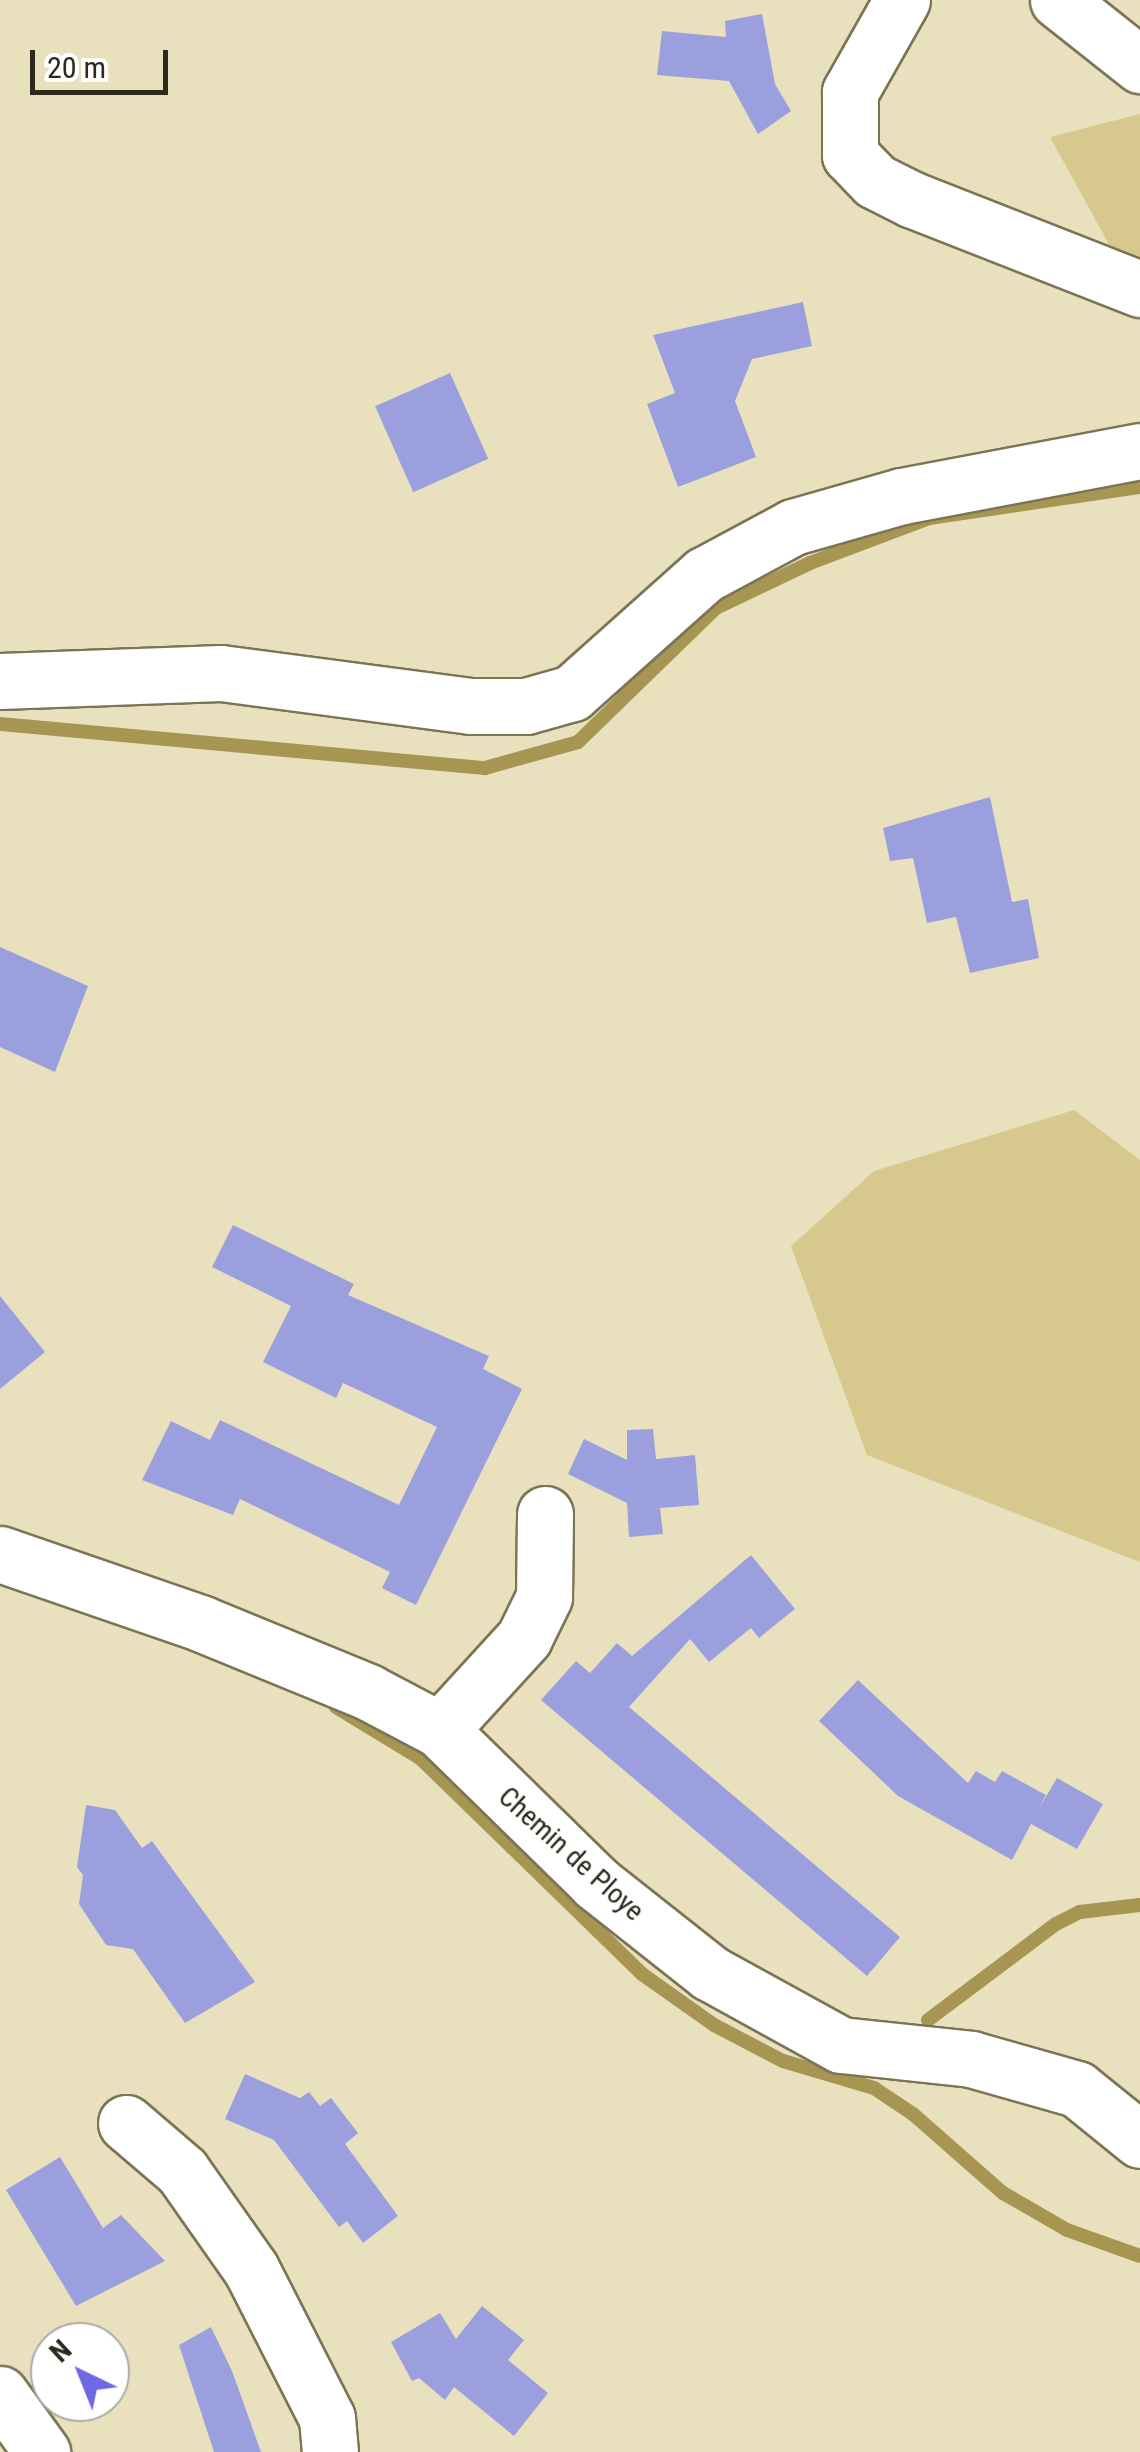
<!DOCTYPE html>
<style>
body{margin:0}
#map{position:relative;width:1140px;height:2452px;overflow:hidden;background:#e9e1be;font-family:"Roboto Condensed",sans-serif}
div>[style]{position:absolute}
.green>*{inset:0;background:#d7c98e}
.stream>*{height:14px;margin:-7px;padding:0 7px;transform-origin:7px;border-radius:7px;background:#a69652}
.building>*{inset:0;background:#9c9fde;transform-origin:0 0}
.roads{filter:drop-shadow(2px 0 #7c7455) drop-shadow(-2px 0 #7c7455) drop-shadow(0 2px #7c7455) drop-shadow(0 -2px #7c7455)}
.minor>*{height:55px;margin:-27.5px;padding:0 27.5px;transform-origin:27.5px;border-radius:27.5px;background:#fff}
span{translate:-50% -50%;white-space:nowrap;text-align:center;line-height:1.15;-webkit-text-stroke:8px #fff;paint-order:stroke}
.street-label{font-size:28px;color:#2d2a1d}
.north{position:absolute;left:30px;top:2322px;width:100px;height:100px;box-sizing:border-box;background:#fff;border:2px solid #abaaa5;border-radius:50%;rotate:317deg;font-size:28px;font-weight:700;line-height:40px;text-align:center;color:#2d2a1d}
.north::after{content:'';display:block;margin:auto;width:35px;height:45px;background:#7068e3;clip-path:polygon(50% 0,100% 100%,50% 72%,0 100%)}
.scale{position:absolute;left:30px;top:50px;width:138px;height:45px;box-sizing:border-box;border:5px solid #2d2a1d;border-top:0;padding-left:12px;font-size:30px;line-height:35px;white-space:nowrap;color:#2d2a1d;-webkit-text-stroke:8px #fff;paint-order:stroke}
</style>
<div id="map">
<div class="green">
<div style="clip-path:polygon(1140px 114px,1140px 301px,1050px 137px)"></div>
<div style="clip-path:polygon(1074px 1110px,1140px 1160px,1140px 1562px,867px 1455px,791px 1246px,874px 1171px)"></div>
</div>
<div class="stream">
<div style="left:0;top:724px;width:487px;rotate:5.2deg"></div>
<div style="left:485px;top:768px;width:97px;rotate:-15.6deg"></div>
<div style="left:578px;top:742px;width:192px;rotate:-44.2deg"></div>
<div style="left:716px;top:608px;width:104px;rotate:-25.6deg"></div>
<div style="left:810px;top:563px;width:127px;rotate:-20.7deg"></div>
<div style="left:929px;top:518px;width:213px;rotate:-8.4deg"></div>
<div style="left:336px;top:1707px;width:98px;rotate:31.3deg"></div>
<div style="left:420px;top:1758px;width:310px;rotate:44.2deg"></div>
<div style="left:642px;top:1974px;width:88px;rotate:35.3deg"></div>
<div style="left:714px;top:2025px;width:78px;rotate:27.6deg"></div>
<div style="left:783px;top:2061px;width:95px;rotate:16.5deg"></div>
<div style="left:874px;top:2088px;width:47px;rotate:33.7deg"></div>
<div style="left:913px;top:2114px;width:120px;rotate:41.3deg"></div>
<div style="left:1003px;top:2193px;width:74px;rotate:30deg"></div>
<div style="left:1067px;top:2230px;width:77px;rotate:19.6deg"></div>
<div style="left:928px;top:2020px;width:160px;rotate:-36.9deg"></div>
<div style="left:1056px;top:1924px;width:27px;rotate:-27deg"></div>
<div style="left:1080px;top:1912px;width:60px;rotate:-6.7deg"></div>
</div>
<div class="building">
<div style="clip-path:polygon(762px 14px,775px 84px,791px 111px,758px 134px,729px 81px,657px 75px,662px 31px,726px 37px,725px 21px)"></div>
<div style="clip-path:polygon(803px 302px,812px 346px,752px 359px,735px 401px,756px 457px,678px 487px,647px 404px,675px 393px,653px 335px)"></div>
<div style="left:450px;top:373px;width:94px;height:82px;rotate:66deg"></div>
<div style="clip-path:polygon(990px 797px,1012px 902px,1028px 899px,1039px 958px,970px 973px,956px 917px,927px 923px,913px 858px,890px 861px,883px 828px)"></div>
<div style="clip-path:polygon(0 947px,88px 986px,55px 1072px,0 1047px)"></div>
<div style="clip-path:polygon(233px 1225px,354px 1284px,348px 1295px,489px 1356px,483px 1369px,522px 1389px,416px 1605px,382px 1588px,390px 1572px,240px 1499px,233px 1515px,142px 1480px,171px 1421px,210px 1440px,220px 1420px,399px 1505px,437px 1427px,343px 1383px,336px 1398px,263px 1362px,291px 1306px,212px 1267px)"></div>
<div style="clip-path:polygon(0 1296px,45px 1352px,0 1389px)"></div>
<div style="clip-path:polygon(653px 1429px,656px 1459px,695px 1455px,699px 1505px,660px 1508px,663px 1534px,629px 1537px,627px 1503px,568px 1474px,584px 1439px,627px 1460px,627px 1430px)"></div>
<div style="clip-path:polygon(751px 1555px,795px 1609px,759px 1638px,751px 1628px,709px 1662px,690px 1639px,629px 1707px,900px 1937px,867px 1976px,541px 1700px,576px 1661px,590px 1673px,617px 1643px,632px 1656px)"></div>
<div style="clip-path:polygon(858px 1680px,968px 1783px,976px 1771px,995px 1782px,1002px 1771px,1046px 1795px,1038px 1810px,1057px 1778px,1103px 1804px,1077px 1849px,1031px 1824px,1012px 1860px,898px 1796px,819px 1721px)"></div>
<div style="clip-path:polygon(86px 1805px,115px 1810px,142px 1848px,152px 1841px,255px 1982px,185px 2023px,133px 1949px,106px 1945px,79px 1904px,83px 1875px,77px 1867px)"></div>
<div style="clip-path:polygon(245px 2074px,300px 2098px,309px 2092px,320px 2106px,331px 2098px,358px 2133px,345px 2144px,398px 2216px,363px 2243px,347px 2221px,339px 2227px,274px 2140px,225px 2119px)"></div>
<div style="clip-path:polygon(60px 2157px,103px 2228px,121px 2215px,165px 2261px,76px 2306px,6px 2190px)"></div>
<div style="clip-path:polygon(482px 2306px,524px 2340px,508px 2360px,548px 2393px,514px 2436px,454px 2387px,445px 2400px,419px 2378px,412px 2381px,391px 2342px,440px 2313px,456px 2339px)"></div>
<div style="clip-path:polygon(211px 2327px,232px 2371px,261px 2452px,214px 2452px,179px 2345px)"></div>
</div>
<div class="roads">
<div class="minor">
<div style="left:902px;top:0;width:106px;rotate:119.5deg"></div>
<div style="left:850px;top:92px;width:63px;rotate:90deg"></div>
<div style="left:850px;top:155px;width:36px;rotate:46deg"></div>
<div style="left:875px;top:181px;width:42px;rotate:26.6deg"></div>
<div style="left:913px;top:200px;width:244px;rotate:21.4deg"></div>
<div style="left:1058px;top:0;width:105px;rotate:38.4deg"></div>
<div style="left:0;top:681px;width:221px;rotate:-2.1deg"></div>
<div style="left:221px;top:673px;width:252px;rotate:7.5deg"></div>
<div style="left:471px;top:706px;width:55px"></div>
<div style="left:526px;top:706px;width:48px;rotate:-15.8deg"></div>
<div style="left:572px;top:693px;width:177px;rotate:-41.8deg"></div>
<div style="left:704px;top:575px;width:101px;rotate:-28.3deg"></div>
<div style="left:793px;top:527px;width:113px;rotate:-15.9deg"></div>
<div style="left:902px;top:496px;width:242px;rotate:-10.7deg"></div>
<div style="left:0;top:1554px;width:212px;rotate:19deg"></div>
<div style="left:200px;top:1623px;width:182px;rotate:22.3deg"></div>
<div style="left:368px;top:1692px;width:81px;rotate:27.8deg"></div>
<div style="left:440px;top:1730px;width:219px;rotate:44.4deg"></div>
<div style="left:596px;top:1883px;width:145px;rotate:38.3deg"></div>
<div style="left:710px;top:1973px;width:149px;rotate:28.8deg"></div>
<div style="left:841px;top:2045px;width:131px;rotate:6.1deg"></div>
<div style="left:971px;top:2059px;width:110px;rotate:15.8deg"></div>
<div style="left:1077px;top:2089px;width:81px;rotate:39deg"></div>
<div style="left:440px;top:1730px;width:125px;rotate:-47.6deg"></div>
<div style="left:524px;top:1638px;width:46px;rotate:-64deg"></div>
<div style="left:544px;top:1597px;width:83px;rotate:-89.3deg"></div>
<div style="left:126px;top:2123px;width:74px;rotate:40.6deg"></div>
<div style="left:182px;top:2171px;width:120px;rotate:54.9deg"></div>
<div style="left:251px;top:2269px;width:167px;rotate:63deg"></div>
<div style="left:327px;top:2418px;width:34px;rotate:85deg"></div>
<div style="left:0;top:2394px;width:72px;rotate:54.1deg"></div>
</div>
</div>
<div class="street-label">
<span style="left:571px;top:1854px;rotate:42deg">Chemin de Ploye</span>
</div>
<div class="north">N</div>
<div class="scale">20 m</div>
</div>
